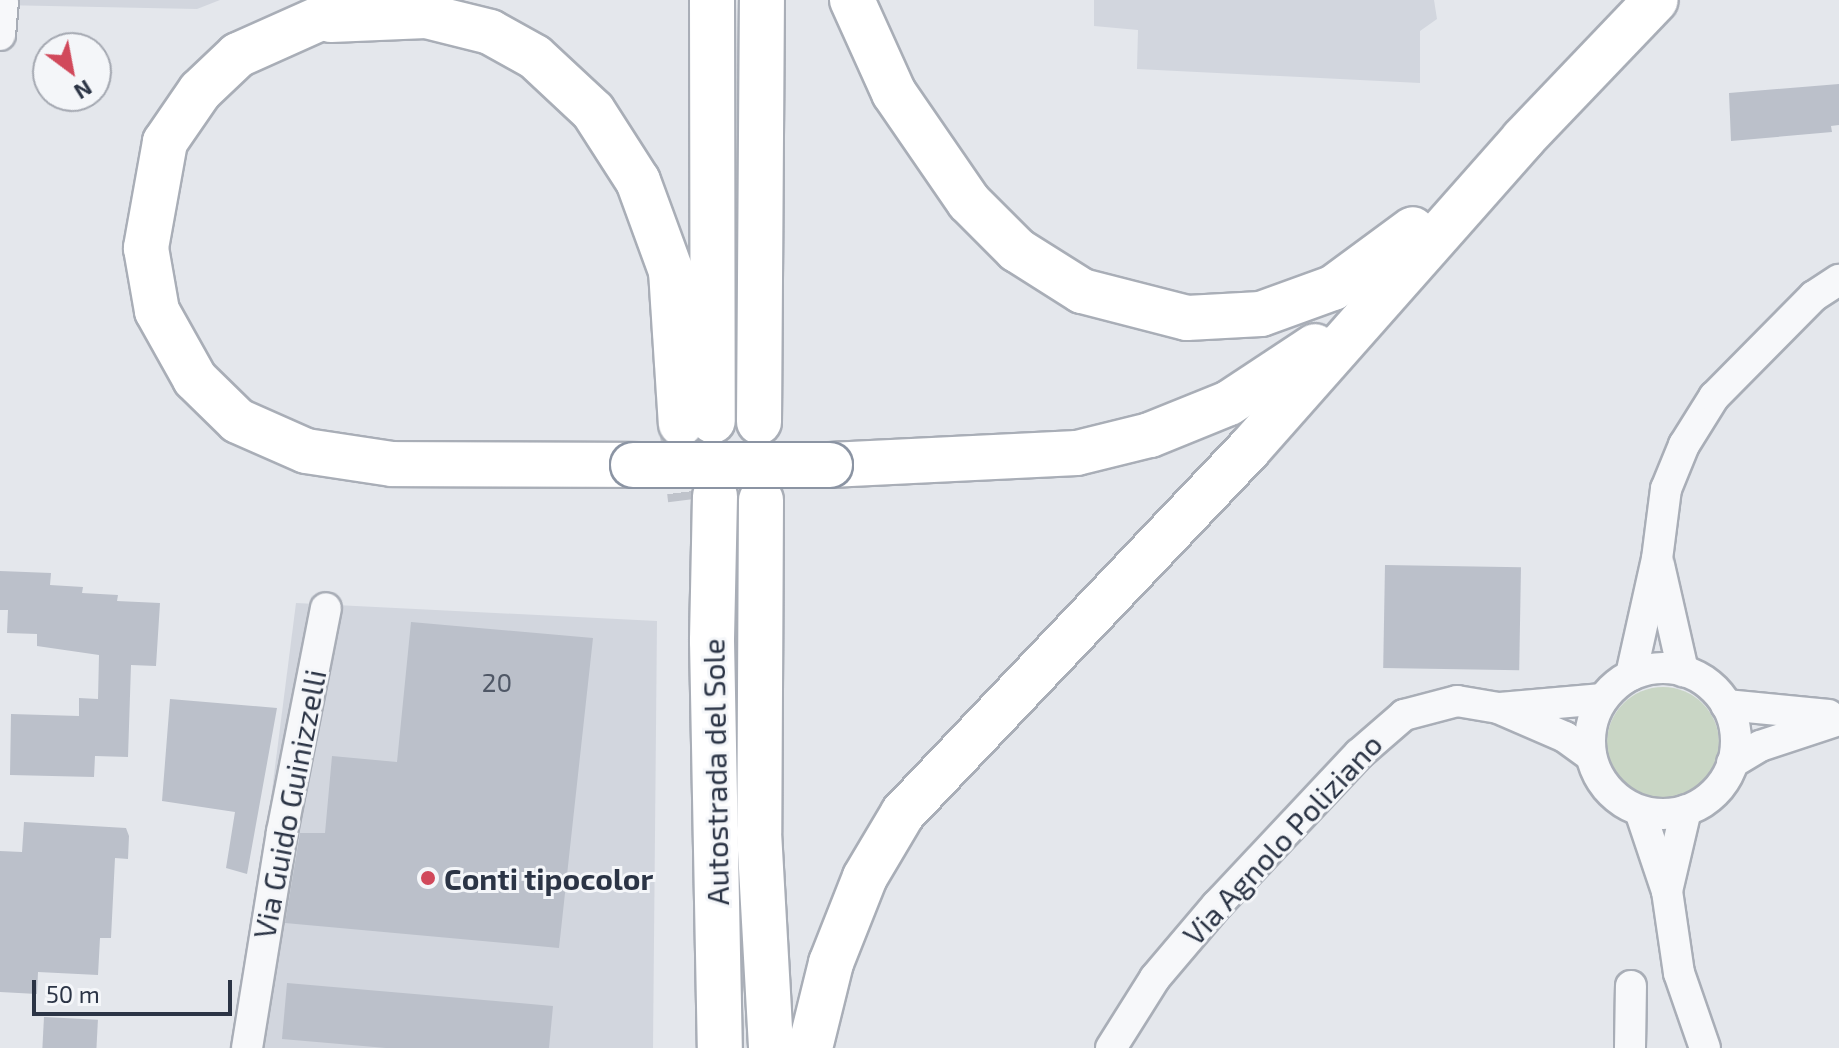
<!DOCTYPE html>
<style>
body{margin:0}
#map{position:relative;width:1839px;height:1048px;overflow:hidden;background:#e4e7ec;font-family:"Exo 2",sans-serif}
div>[style]{position:absolute}
.built>*{inset:0;background:#d2d6de}
.green>*{inset:0;background:#c9d6c5}
.round{border-radius:50%}
.building>*{inset:0;background:#bbc0ca;transform-origin:0 0}
.highway-tunnel>*{height:44px;margin-top:-22px;transform-origin:0;background:repeating-linear-gradient(90deg,#bfc3cb 0 44px,transparent 0 66px)}
.roads{filter:drop-shadow(2px 0 #a9aeb7) drop-shadow(-2px 0 #a9aeb7) drop-shadow(0 2px #a9aeb7) drop-shadow(0 -2px #a9aeb7)}
.street>*{height:30px;margin:-15px;padding:0 15px;transform-origin:15px;border-radius:15px;background:#f7f8fa}
.street>.ring{margin:-15px;padding:0;box-sizing:content-box;background:none;border:30px solid #f7f8fa;border-radius:50%}
.highway>*{height:44px;margin:-22px;padding:0 22px;transform-origin:22px;border-radius:22px;background:#fff}
.bridges{filter:drop-shadow(2px 0 #8b94a3) drop-shadow(-2px 0 #8b94a3) drop-shadow(0 2px #8b94a3) drop-shadow(0 -2px #8b94a3)}
.highway-bridge>*{height:44px;margin:-22px;padding:0 22px;transform-origin:22px;border-radius:22px;background:#fff}
.dots>*{width:22px;height:22px;translate:-50% -50%;box-sizing:border-box;border:4px solid #f4f6f9;border-radius:50%}
span{translate:-50% -50%;white-space:nowrap;text-align:center;line-height:1.15;-webkit-text-stroke:6px #f4f6f9;paint-order:stroke}
.number-label{font-size:26px;color:#4f5766}
.number-label span{-webkit-text-stroke-width:0}
.street-label{font-size:30px;color:#2b3445}
.poi-label{font-size:30px;color:#2b3445;font-weight:700}
.left{translate:0 -50%;text-align:left}
.north{position:absolute;left:32px;top:32px;width:80px;height:80px;box-sizing:border-box;background:#f4f6f9;border:2px solid #a4a8b1;border-radius:50%;rotate:148deg;font-size:22px;font-weight:700;line-height:32px;text-align:center;color:#2b3445}
.north::after{content:'';display:block;margin:auto;width:28px;height:36px;background:#d1495b;clip-path:polygon(50% 0,100% 100%,50% 72%,0 100%)}
.scale{position:absolute;left:32px;top:980px;width:200px;height:36px;box-sizing:border-box;border:4px solid #2b3445;border-top:0;padding-left:10px;font-size:24px;line-height:28px;white-space:nowrap;color:#2b3445;-webkit-text-stroke:6px #f4f6f9;paint-order:stroke}
</style>
<div id="map">
<div class="built">
<div style="clip-path:polygon(0 0,220px 0,197px 9px,0 5px)"></div>
<div style="clip-path:polygon(1094px 0,1434px 0,1437px 19px,1420px 31px,1420px 83px,1137px 69px,1138px 30px,1094px 26px)"></div>
<div style="clip-path:polygon(296px 603px,657px 621px,653px 1048px,239px 1048px)"></div>
</div>
<div class="green">
<div class="round" style="left:1607px;top:687px;width:112px;height:112px"></div>
</div>
<div class="building">
<div style="clip-path:polygon(1839px 84px,1839px 125px,1831px 126px,1832px 132px,1731px 141px,1729px 93px)"></div>
<div style="left:1385px;top:565px;width:136px;height:103px;rotate:1deg"></div>
<div style="clip-path:polygon(0 571px,51px 573px,50px 585px,83px 587px,82px 593px,118px 595px,117px 601px,160px 603px,156px 666px,131px 665px,128px 757px,95px 756px,94px 777px,10px 775px,11px 714px,79px 716px,79px 698px,98px 699px,99px 655px,37px 646px,37px 634px,7px 633px,8px 610px,0 610px)"></div>
<div style="clip-path:polygon(411px 622px,593px 638px,559px 948px,285px 923px,300px 833px,325px 833px,332px 756px,397px 762px)"></div>
<div style="clip-path:polygon(170px 699px,277px 708px,247px 874px,226px 868px,235px 812px,162px 801px)"></div>
<div style="clip-path:polygon(24px 822px,126px 828px,129px 836px,128px 859px,115px 858px,111px 938px,100px 938px,98px 975px,38px 972px,37px 994px,0 992px,0 851px,22px 852px)"></div>
<div style="clip-path:polygon(287px 983px,553px 1006px,549px 1048px,386px 1048px,282px 1039px)"></div>
<div style="left:44px;top:1017px;width:54px;height:31px;rotate:3deg"></div>
</div>
<div class="highway-tunnel">
<div style="left:681px;top:426px;width:74px;rotate:83deg"></div>
</div>
<div class="roads">
<div class="street">
<div style="left:0;top:35px;width:35px;rotate:-85deg"></div>
<div style="left:1659px;top:565px;width:109px;rotate:77.2deg"></div>
<div class="ring" style="left:1590px;top:668px;width:116px;height:116px"></div>
<div style="left:1631px;top:675px;width:119px;rotate:-77.4deg"></div>
<div style="left:1657px;top:559px;width:71px;rotate:-82.7deg"></div>
<div style="left:1666px;top:489px;width:48px;rotate:-67.8deg"></div>
<div style="left:1684px;top:445px;width:57px;rotate:-58deg"></div>
<div style="left:1714px;top:397px;width:142px;rotate:-45.3deg"></div>
<div style="left:1814px;top:296px;width:30px;rotate:-33deg"></div>
<div style="left:1726px;top:705px;width:103px;rotate:5.5deg"></div>
<div style="left:1500px;top:708px;width:103px;rotate:-5deg"></div>
<div style="left:1732px;top:763px;width:33px;rotate:-31deg"></div>
<div style="left:1760px;top:746px;width:83px;rotate:-18.2deg"></div>
<div style="left:1640px;top:811px;width:84px;rotate:71.4deg"></div>
<div style="left:1667px;top:891px;width:83px;rotate:81.7deg"></div>
<div style="left:1679px;top:973px;width:79px;rotate:70.9deg"></div>
<div style="left:1667px;top:891px;width:83px;rotate:-76.8deg"></div>
<div style="left:247px;top:1048px;width:219px;rotate:-80.8deg"></div>
<div style="left:282px;top:832px;width:228px;rotate:-78.9deg"></div>
<div style="left:1111px;top:1048px;width:83px;rotate:-57.8deg"></div>
<div style="left:1155px;top:978px;width:96px;rotate:-49.7deg"></div>
<div style="left:1217px;top:905px;width:207px;rotate:-46.8deg"></div>
<div style="left:1359px;top:754px;width:60px;rotate:-40.9deg"></div>
<div style="left:1404px;top:715px;width:55px;rotate:-14.8deg"></div>
<div style="left:1457px;top:701px;width:42px;rotate:9.7deg"></div>
<div style="left:1498px;top:708px;width:73px;rotate:23.4deg"></div>
<div style="left:1565px;top:737px;width:32px;rotate:36deg"></div>
<div style="left:1630px;top:1048px;width:62px;rotate:-89.1deg"></div>
</div>
<div class="highway">
<div style="left:361px;top:0;width:135px;rotate:155.9deg"></div>
<div style="left:238px;top:55px;width:52px;rotate:136.5deg"></div>
<div style="left:200px;top:91px;width:62px;rotate:124.5deg"></div>
<div style="left:165px;top:142px;width:108px;rotate:100.2deg"></div>
<div style="left:146px;top:248px;width:64px;rotate:80.1deg"></div>
<div style="left:157px;top:311px;width:78px;rotate:60.8deg"></div>
<div style="left:195px;top:379px;width:60px;rotate:44.3deg"></div>
<div style="left:238px;top:421px;width:74px;rotate:23.8deg"></div>
<div style="left:306px;top:451px;width:87px;rotate:8.6deg"></div>
<div style="left:392px;top:464px;width:241px;rotate:0.2deg"></div>
<div style="left:712px;top:0;width:421px;rotate:89.9deg"></div>
<div style="left:852px;top:0;width:102px;rotate:65.7deg"></div>
<div style="left:894px;top:93px;width:132px;rotate:55.5deg"></div>
<div style="left:969px;top:202px;width:68px;rotate:45deg"></div>
<div style="left:1017px;top:250px;width:77px;rotate:32.2deg"></div>
<div style="left:1082px;top:291px;width:108px;rotate:14.4deg"></div>
<div style="left:1187px;top:318px;width:74px;rotate:-3.1deg"></div>
<div style="left:1261px;top:314px;width:77px;rotate:-19.9deg"></div>
<div style="left:1333px;top:288px;width:99px;rotate:-36.4deg"></div>
<div style="left:331px;top:20px;width:95px;rotate:-2.4deg"></div>
<div style="left:426px;top:16px;width:66px;rotate:14deg"></div>
<div style="left:490px;top:32px;width:51px;rotate:29.1deg"></div>
<div style="left:535px;top:57px;width:79px;rotate:43deg"></div>
<div style="left:593px;top:111px;width:83px;rotate:57.3deg"></div>
<div style="left:638px;top:181px;width:96px;rotate:69.9deg"></div>
<div style="left:671px;top:271px;width:153px;rotate:86.3deg"></div>
<div style="left:759px;top:422px;width:422px;rotate:-89.6deg"></div>
<div style="left:830px;top:465px;width:247px;rotate:-2.8deg"></div>
<div style="left:1077px;top:453px;width:75px;rotate:-13.9deg"></div>
<div style="left:1150px;top:435px;width:85px;rotate:-22.1deg"></div>
<div style="left:1229px;top:403px;width:103px;rotate:-33.5deg"></div>
<div style="left:715px;top:496px;width:145px;rotate:91.2deg"></div>
<div style="left:712px;top:641px;width:407px;rotate:88.9deg"></div>
<div style="left:761px;top:500px;width:332px;rotate:90.3deg"></div>
<div style="left:759px;top:832px;width:216px;rotate:86.8deg"></div>
<div style="left:810px;top:1048px;width:88px;rotate:-76.1deg"></div>
<div style="left:831px;top:963px;width:92px;rotate:-68.4deg"></div>
<div style="left:865px;top:877px;width:74px;rotate:-59.3deg"></div>
<div style="left:903px;top:813px;width:502px;rotate:-46.45deg"></div>
<div style="left:1249px;top:449px;width:414px;rotate:-48.5deg"></div>
<div style="left:1523px;top:139px;width:192px;rotate:-46.3deg"></div>
</div>
</div>
<div class="bridges">
<div class="highway-bridge">
<div style="left:633px;top:465px;width:197px"></div>
</div>
</div>
<div class="dots">
<div style="left:428px;top:878px;background:#d1495b"></div>
</div>
<div class="number-label">
<span style="left:497px;top:682px">20</span>
</div>
<div class="street-label">
<span style="left:715px;top:772px;rotate:-91deg">Autostrada del Sole</span>
<span style="left:289px;top:804px;rotate:-79deg">Via Guido Guinizzelli</span>
<span style="left:1282px;top:839px;rotate:-47deg">Via Agnolo Poliziano</span>
</div>
<div class="poi-label">
<span class="left" style="left:444px;top:878px">Conti tipocolor</span>
</div>
<div class="north">N</div>
<div class="scale">50 m</div>
</div>
